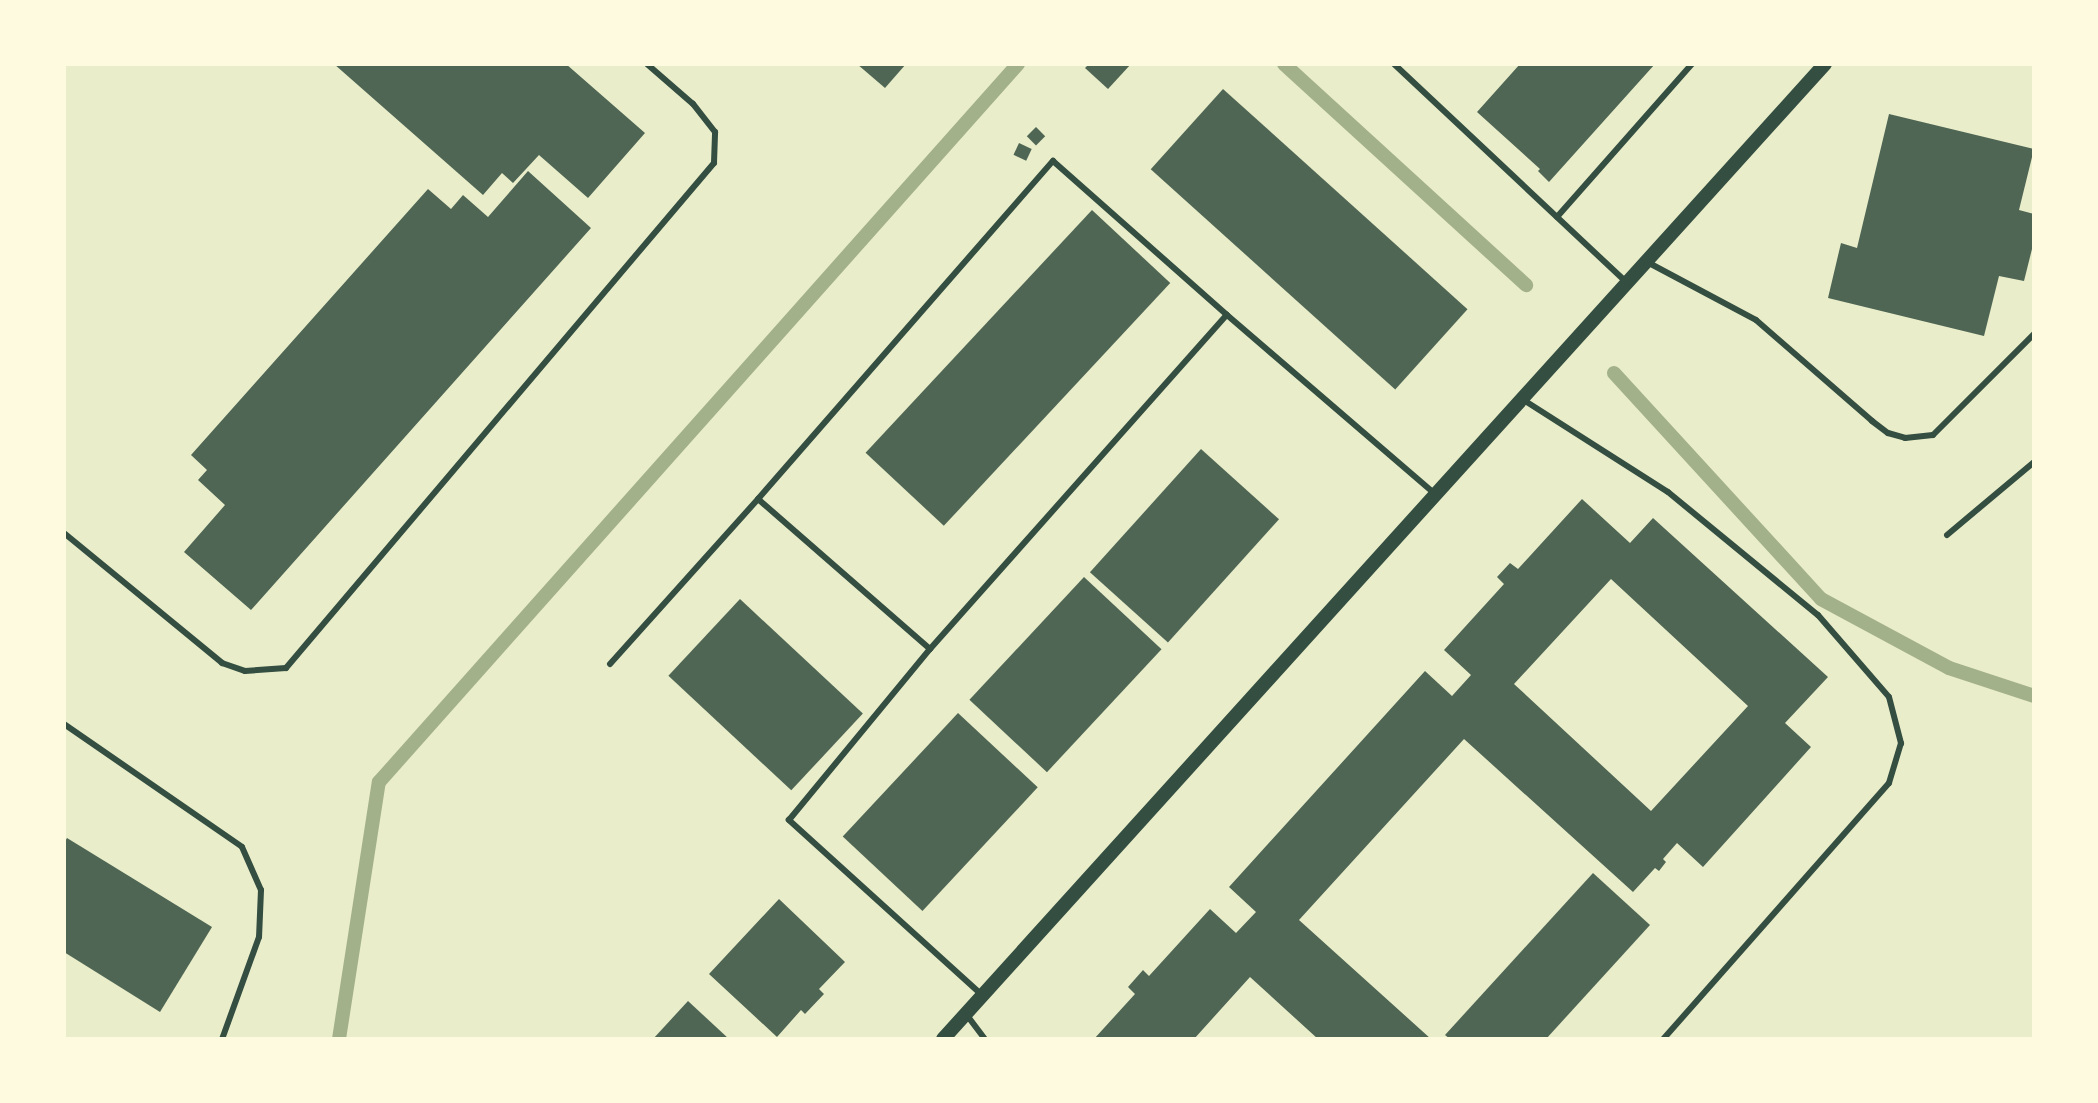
<!DOCTYPE html>
<style>
body{margin:0}
#map{position:relative;width:2098px;height:1103px;overflow:hidden;background:#e9edc9;font-family:"Public Sans",sans-serif}
div>[style]{position:absolute}
.stream>*{height:14px;margin:-7px;padding:0 7px;transform-origin:7px;border-radius:7px;background:#a3b18a}
.building>*{inset:0;background:#4f6655;transform-origin:0 0}
.service>*{height:6px;margin:-3px;padding:0 3px;transform-origin:3px;border-radius:3px;background:#344e41}
.tertiary>*{height:14px;margin:-7px;padding:0 7px;transform-origin:7px;border-radius:7px;background:#344e41}
span{translate:-50% -50%;white-space:nowrap;text-align:center;line-height:1.15;-webkit-text-stroke:6px #fefae0;paint-order:stroke}
.frame{position:absolute;inset:0;border:66px solid #fefae0;pointer-events:none}
</style>
<div id="map">
<div class="stream">
<div style="left:1284px;top:64px;width:328px;rotate:42.4deg"></div>
<div style="left:1614px;top:373px;width:306px;rotate:47.5deg"></div>
<div style="left:1821px;top:599px;width:145px;rotate:28.3deg"></div>
<div style="left:1949px;top:668px;width:89px;rotate:18.2deg"></div>
<div style="left:339px;top:1039px;width:260px;rotate:-81.2deg"></div>
<div style="left:379px;top:782px;width:961px;rotate:-48.33deg"></div>
</div>
<div class="building">
<div style="clip-path:polygon(334px 64px,566px 64px,645px 133px,588px 198px,539px 155px,513px 183px,502px 173px,483px 195px)"></div>
<div style="clip-path:polygon(857px 64px,906px 64px,885px 88px)"></div>
<div style="clip-path:polygon(1089px 64px,1131px 64px,1108px 89px,1085px 68px)"></div>
<div style="clip-path:polygon(1520px 64px,1655px 64px,1549px 182px,1538px 171px,1540px 169px,1477px 112px)"></div>
<div style="left:1223px;top:89px;width:329px;height:108px;rotate:42deg"></div>
<div style="clip-path:polygon(1889px 114px,2034px 149px,2019px 210px,2034px 214px,2034px 241px,2024px 281px,1999px 276px,1984px 336px,1828px 298px,1841px 243px,1857px 248px)"></div>
<div style="left:1036px;top:127px;width:13px;height:13px;rotate:45deg"></div>
<div style="left:1019px;top:143px;width:14px;height:13px;rotate:25deg"></div>
<div style="clip-path:polygon(528px 171px,591px 228px,251px 610px,184px 552px,225px 505px,198px 480px,207px 470px,191px 455px,428px 189px,451px 209px,463px 195px,488px 217px)"></div>
<div style="left:1092px;top:210px;width:107px;height:332px;rotate:43deg"></div>
<div style="left:1201px;top:449px;width:105px;height:166px;rotate:42deg"></div>
<div style="clip-path:polygon(evenodd,1582px 499px,1630px 543px,1653px 518px,1828px 677px,1785px 723px,1811px 747px,1703px 867px,1677px 843px,1663px 859px,1666px 862px,1659px 871px,1655px 868px,1633px 892px,1464px 739px,1299px 920px,1431px 1039px,1318px 1039px,1250px 977px,1194px 1039px,1094px 1039px,1135px 994px,1128px 987px,1143px 970px,1149px 976px,1210px 909px,1236px 933px,1256px 912px,1229px 887px,1425px 671px,1452px 696px,1471px 675px,1444px 650px,1504px 584px,1497px 577px,1510px 563px,1518px 569px,1582px 499px,1611px 579px,1748px 706px,1651px 811px,1514px 684px,1611px 579px)"></div>
<div style="left:1084px;top:577px;width:106px;height:168px;rotate:43deg"></div>
<div style="left:740px;top:599px;width:168px;height:105px;rotate:43deg"></div>
<div style="left:958px;top:713px;width:109px;height:169px;rotate:43deg"></div>
<div style="clip-path:polygon(67px 838px,212px 927px,160px 1012px,64px 952px,64px 843px)"></div>
<div style="clip-path:polygon(1593px 873px,1650px 925px,1546px 1039px,1450px 1039px,1445px 1035px)"></div>
<div style="clip-path:polygon(779px 899px,845px 962px,819px 989px,824px 994px,805px 1014px,801px 1010px,777px 1037px,709px 974px)"></div>
<div style="clip-path:polygon(688px 1001px,729px 1039px,653px 1039px)"></div>
</div>
<div class="service">
<div style="left:1394px;top:64px;width:320px;rotate:43.2deg"></div>
<div style="left:1557px;top:217px;width:204px;rotate:-48.6deg"></div>
<div style="left:1649px;top:263px;width:121px;rotate:28deg"></div>
<div style="left:1756px;top:320px;width:154px;rotate:41deg"></div>
<div style="left:1872px;top:421px;width:20px;rotate:37deg"></div>
<div style="left:1888px;top:433px;width:18px;rotate:16deg"></div>
<div style="left:1905px;top:438px;width:28px;rotate:-6deg"></div>
<div style="left:1933px;top:435px;width:143px;rotate:-45deg"></div>
<div style="left:1522px;top:399px;width:173px;rotate:32.5deg"></div>
<div style="left:1668px;top:492px;width:194px;rotate:39.4deg"></div>
<div style="left:1818px;top:615px;width:108px;rotate:49.1deg"></div>
<div style="left:1889px;top:697px;width:48px;rotate:75.4deg"></div>
<div style="left:1901px;top:743px;width:42px;rotate:106.7deg"></div>
<div style="left:1889px;top:783px;width:341px;rotate:131.4deg"></div>
<div style="left:64px;top:533px;width:205px;rotate:39.4deg"></div>
<div style="left:222px;top:663px;width:24px;rotate:19deg"></div>
<div style="left:245px;top:671px;width:41px;rotate:-4.2deg"></div>
<div style="left:286px;top:668px;width:662px;rotate:-49.72deg"></div>
<div style="left:714px;top:163px;width:31px;rotate:-88deg"></div>
<div style="left:715px;top:132px;width:36px;rotate:-128deg"></div>
<div style="left:693px;top:104px;width:61px;rotate:-139deg"></div>
<div style="left:1947px;top:535px;width:114px;rotate:-40deg"></div>
<div style="left:930px;top:649px;width:228px;rotate:-138.9deg"></div>
<div style="left:758px;top:499px;width:449px;rotate:-48.9deg"></div>
<div style="left:1053px;top:161px;width:232px;rotate:41.5deg"></div>
<div style="left:610px;top:664px;width:222px;rotate:-48.1deg"></div>
<div style="left:64px;top:724px;width:216px;rotate:34.6deg"></div>
<div style="left:242px;top:847px;width:47px;rotate:66.2deg"></div>
<div style="left:261px;top:890px;width:47px;rotate:92.4deg"></div>
<div style="left:259px;top:937px;width:109px;rotate:109.9deg"></div>
<div style="left:982px;top:995px;width:261px;rotate:-137.8deg"></div>
<div style="left:789px;top:820px;width:222px;rotate:-50.5deg"></div>
<div style="left:930px;top:649px;width:447px;rotate:-48.4deg"></div>
<div style="left:1227px;top:315px;width:276px;rotate:40.7deg"></div>
<div style="left:966px;top:1014px;width:31px;rotate:53deg"></div>
</div>
<div class="tertiary">
<div style="left:943px;top:1039px;width:1315px;rotate:-47.87deg"></div>
</div>
<div class="frame"></div>
</div>
